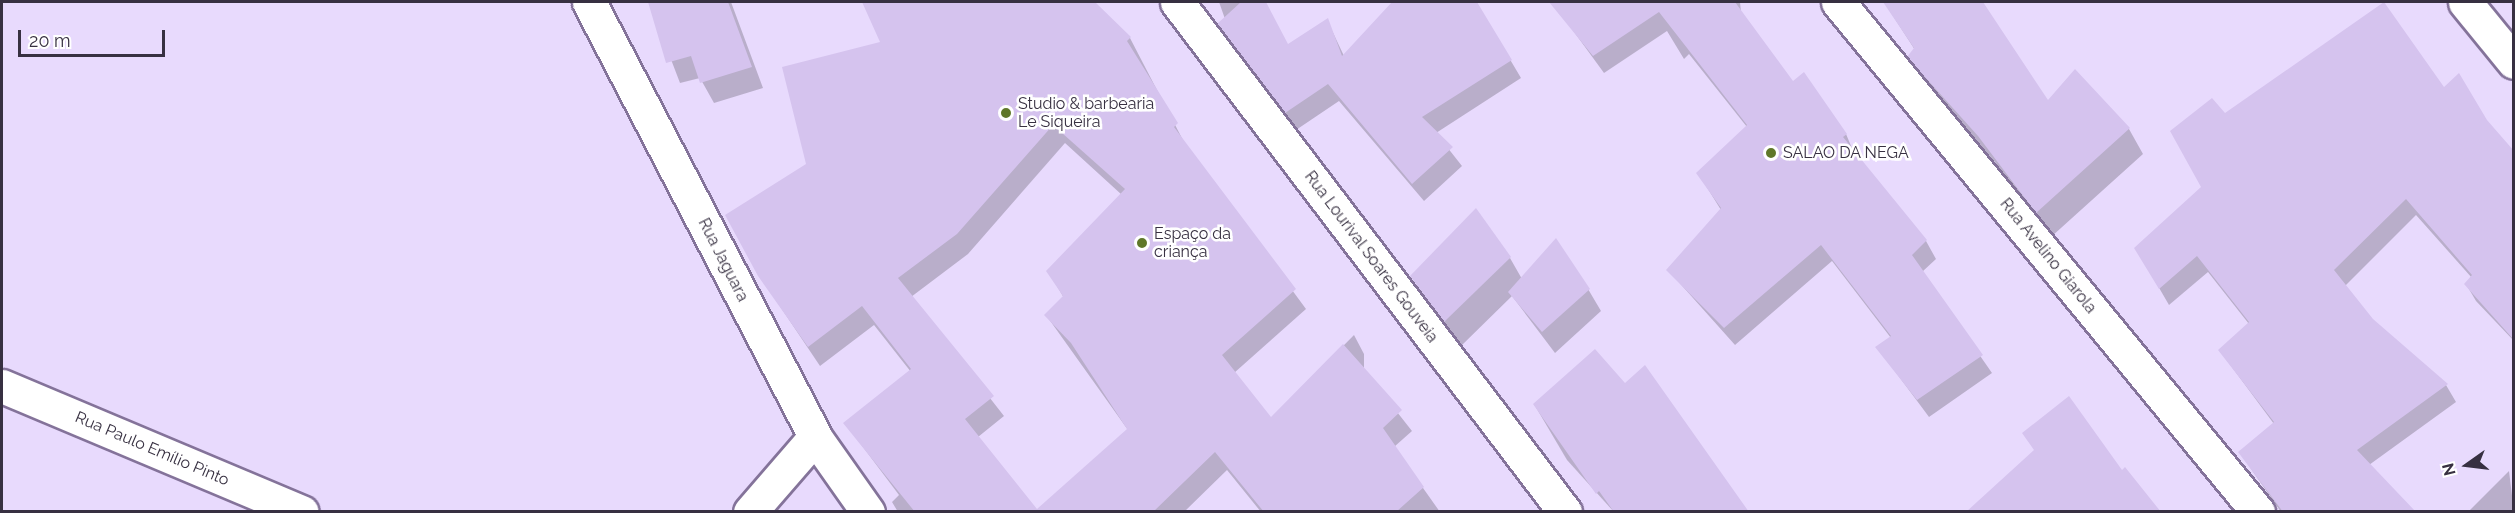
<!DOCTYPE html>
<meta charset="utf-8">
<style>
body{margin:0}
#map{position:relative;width:2515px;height:513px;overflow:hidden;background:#e8dafd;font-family:Raleway,sans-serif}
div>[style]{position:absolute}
.shadow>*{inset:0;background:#0003}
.building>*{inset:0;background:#d5c3ee}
.roads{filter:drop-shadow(2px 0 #84739a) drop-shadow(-2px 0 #84739a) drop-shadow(0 2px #84739a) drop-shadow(0 -2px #84739a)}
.street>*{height:33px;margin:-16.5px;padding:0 16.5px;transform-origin:16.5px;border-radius:16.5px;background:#fff}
.dots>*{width:16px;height:16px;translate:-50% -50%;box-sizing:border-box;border:3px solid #fff;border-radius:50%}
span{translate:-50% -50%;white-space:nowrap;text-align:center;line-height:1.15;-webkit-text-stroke:5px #fff;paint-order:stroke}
.poi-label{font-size:16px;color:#373041}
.left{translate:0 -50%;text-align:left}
.street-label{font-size:16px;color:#373041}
.frame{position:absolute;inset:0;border:3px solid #373041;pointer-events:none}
.north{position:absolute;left:2437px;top:435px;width:60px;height:60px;-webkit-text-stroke:4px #fff;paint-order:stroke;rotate:256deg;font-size:16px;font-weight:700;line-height:24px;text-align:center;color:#373041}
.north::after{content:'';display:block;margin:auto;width:21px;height:27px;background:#373041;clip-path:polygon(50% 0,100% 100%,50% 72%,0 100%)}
.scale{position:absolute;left:18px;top:30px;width:147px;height:27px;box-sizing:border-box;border:3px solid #373041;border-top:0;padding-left:8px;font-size:18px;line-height:21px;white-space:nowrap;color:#373041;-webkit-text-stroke:4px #fff;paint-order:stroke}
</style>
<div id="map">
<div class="shadow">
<div style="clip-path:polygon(649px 2px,731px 2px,763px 88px,714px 103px,700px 78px,680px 83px)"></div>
<div style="clip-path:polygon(864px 2px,1093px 2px,1130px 38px,1186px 146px,1306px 309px,1234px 373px,1271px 419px,1354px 335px,1364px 354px,1364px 370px,1412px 431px,1394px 447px,1440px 512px,1261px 512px,1227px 470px,1184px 512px,1039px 512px,1128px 430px,1046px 315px,1064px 298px,1048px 271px,1122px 195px,1065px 143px,968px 254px,911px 297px,1004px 416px,978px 437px,1033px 512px,898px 512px,892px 502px,899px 495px,845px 423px,911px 372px,874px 325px,820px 366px,759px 275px,808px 165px,882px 43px)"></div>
<div style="clip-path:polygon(1219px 2px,1265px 2px,1288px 46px,1327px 20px,1344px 56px,1394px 2px,1476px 2px,1521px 78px,1436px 133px,1462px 166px,1424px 201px,1339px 101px,1296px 130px,1230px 42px,1219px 24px,1225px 19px)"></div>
<div style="clip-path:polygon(1575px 2px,1740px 2px,1741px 12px,1793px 84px,1846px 134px,1854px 153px,1926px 241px,1936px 259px,1922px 272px,1992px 373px,1929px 417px,1877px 347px,1891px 338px,1832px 261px,1735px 345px,1668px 270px,1721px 210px,1698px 173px,1747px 127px,1689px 54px,1684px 59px,1667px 31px,1604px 73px,1561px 14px)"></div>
<div style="clip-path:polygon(1884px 2px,1981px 2px,2048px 102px,2075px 72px,2129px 129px,2143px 154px,2051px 237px,1994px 161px,1924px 82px,1909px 57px,1915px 50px)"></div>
<div style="clip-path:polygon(2444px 89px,2486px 122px,2514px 155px,2514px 341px,2476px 301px,2466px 284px,2472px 278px,2416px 215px,2345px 286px,2372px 321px,2446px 385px,2456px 402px,2369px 465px,2414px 512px,2281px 512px,2240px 453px,2274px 424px,2220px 351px,2249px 324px,2208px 272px,2169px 305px,2136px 248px,2202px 188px,2224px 116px)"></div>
<div style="clip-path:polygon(1510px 258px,1522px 279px,1588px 289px,1601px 311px,1555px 353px,1512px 296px,1460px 347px,1412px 276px)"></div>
<div style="clip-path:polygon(1625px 385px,1614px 512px,1567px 460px,1534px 404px)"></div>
<div style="clip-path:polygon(2509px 471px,2514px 512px,2468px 512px)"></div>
</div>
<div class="building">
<div style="clip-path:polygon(648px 2px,728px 2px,752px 67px,700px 83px,691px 56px,666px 63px)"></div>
<div style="clip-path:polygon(evenodd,862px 2px,1095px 2px,1131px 37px,1127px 41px,1178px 123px,1174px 127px,1296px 289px,1222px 355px,1271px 417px,1343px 344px,1402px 410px,1383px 428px,1424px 487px,1396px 512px,1264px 512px,1215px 452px,1153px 512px,915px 512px,843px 423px,911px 369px,862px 306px,808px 347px,758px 276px,725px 215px,806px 164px,782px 67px,880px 42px,862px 2px,1053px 125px,1125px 189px,1046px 271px,1063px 296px,1044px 315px,1071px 343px,1127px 429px,1037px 509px,965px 419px,994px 396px,898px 278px,957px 234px,1053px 125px)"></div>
<div style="clip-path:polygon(1241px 2px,1266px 2px,1288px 44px,1328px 18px,1342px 56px,1392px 2px,1477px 2px,1512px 60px,1422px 117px,1453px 147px,1412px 184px,1328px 84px,1285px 113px,1217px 24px)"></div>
<div style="clip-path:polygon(1549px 2px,1735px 2px,1793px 81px,1804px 72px,1847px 134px,1843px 137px,1927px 240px,1912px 255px,1983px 355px,1917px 400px,1875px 347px,1891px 336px,1821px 245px,1724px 328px,1666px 270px,1721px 208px,1696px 173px,1747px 125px,1659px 12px,1593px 56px)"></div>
<div style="clip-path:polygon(1883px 2px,1983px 2px,2048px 100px,2075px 69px,2130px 128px,2036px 213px,1978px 136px,1907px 57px,1914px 48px)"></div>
<div style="clip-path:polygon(2384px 2px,2444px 87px,2459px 73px,2487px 120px,2514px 151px,2514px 340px,2464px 284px,2472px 275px,2406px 199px,2334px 270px,2373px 319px,2448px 384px,2357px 450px,2416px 512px,2283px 512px,2238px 452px,2274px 422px,2218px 350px,2249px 322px,2197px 256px,2159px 289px,2134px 248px,2201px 187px,2170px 131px,2212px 98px,2225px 113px)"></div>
<div style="clip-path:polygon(1476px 208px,1511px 257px,1444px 322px,1410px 276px)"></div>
<div style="clip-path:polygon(1556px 238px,1590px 289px,1542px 332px,1508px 292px)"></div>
<div style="clip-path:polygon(1595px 349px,1625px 383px,1645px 365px,1749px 512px,1614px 512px,1599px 491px,1596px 494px,1533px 404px)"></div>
<div style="clip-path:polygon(2069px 396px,2122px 470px,2125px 467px,2161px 512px,1966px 512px,2034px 450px,2022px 433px)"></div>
</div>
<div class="roads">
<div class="street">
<div style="left:589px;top:2px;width:490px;rotate:62.5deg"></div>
<div style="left:815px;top:437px;width:92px;rotate:54.8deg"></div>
<div style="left:1177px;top:2px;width:641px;rotate:52.74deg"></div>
<div style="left:1838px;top:2px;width:661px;rotate:50.53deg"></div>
<div style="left:2465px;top:2px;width:77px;rotate:50.8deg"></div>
<div style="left:2px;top:386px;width:325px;rotate:22.8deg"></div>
<div style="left:750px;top:512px;width:99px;rotate:-49.1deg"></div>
</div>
</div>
<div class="dots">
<div style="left:1006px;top:113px;background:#5f7729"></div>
<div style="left:1771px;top:153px;background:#5f7729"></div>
<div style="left:1142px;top:243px;background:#5f7729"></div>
</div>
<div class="poi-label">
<span class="left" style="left:1018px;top:113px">Studio &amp; barbearia<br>Le Siqueira</span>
<span class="left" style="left:1783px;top:153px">SALAO DA NEGA</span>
<span class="left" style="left:1154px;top:243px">Espaço da<br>criança</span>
</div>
<div class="street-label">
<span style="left:2048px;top:256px;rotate:51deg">Rua Avelino Giarola</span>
<span style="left:1371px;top:257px;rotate:53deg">Rua Lourival Soares Gouveia</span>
<span style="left:723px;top:260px;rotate:63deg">Rua Jaguara</span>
<span style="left:152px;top:449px;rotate:23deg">Rua Paulo Emílio Pinto</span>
</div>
<div class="frame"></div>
<div class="north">N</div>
<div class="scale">20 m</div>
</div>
